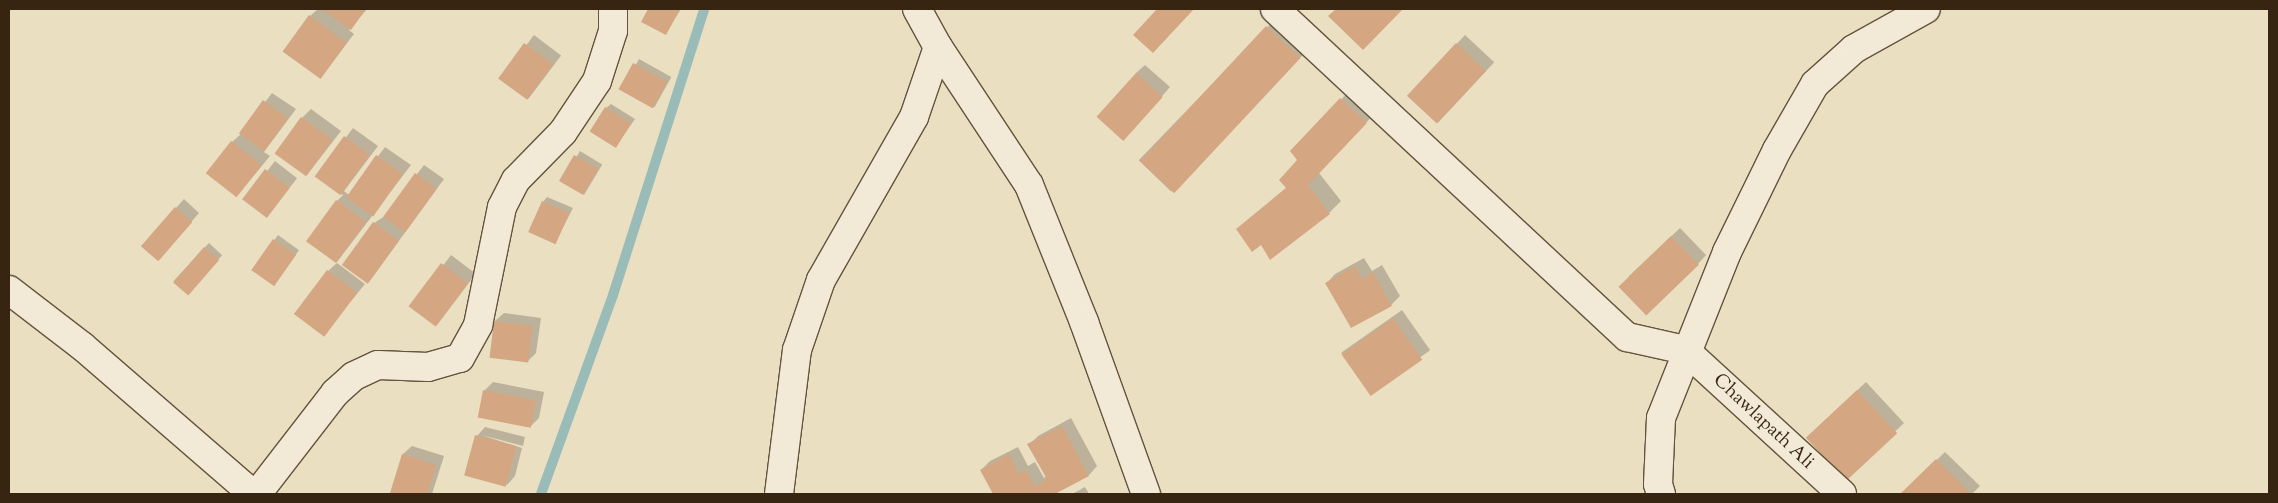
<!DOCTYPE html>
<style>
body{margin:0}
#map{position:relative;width:2278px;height:503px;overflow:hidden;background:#ebdfc2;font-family:"Sorts Mill Goudy",serif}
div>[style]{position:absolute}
.shadow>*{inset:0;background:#0003;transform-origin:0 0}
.stream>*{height:10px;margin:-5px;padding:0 5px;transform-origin:5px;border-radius:5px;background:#99bcb9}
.building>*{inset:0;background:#d4a782;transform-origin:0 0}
.roads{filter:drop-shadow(1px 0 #64533d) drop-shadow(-1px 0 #64533d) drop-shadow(0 1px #64533d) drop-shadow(0 -1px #64533d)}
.street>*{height:28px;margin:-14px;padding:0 14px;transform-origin:14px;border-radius:14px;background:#f2ead7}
span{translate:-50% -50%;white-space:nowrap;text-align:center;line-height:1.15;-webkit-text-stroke:5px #f2ead7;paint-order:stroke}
.street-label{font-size:19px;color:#372411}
.frame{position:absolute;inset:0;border:10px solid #372411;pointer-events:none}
</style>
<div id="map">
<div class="shadow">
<div style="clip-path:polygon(318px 9px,367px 9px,349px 30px,354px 34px,320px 78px,310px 16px)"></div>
<div style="clip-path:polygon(650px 9px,681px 9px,666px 33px,643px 22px)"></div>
<div style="clip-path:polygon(1337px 9px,1402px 9px,1363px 49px,1330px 16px)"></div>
<div style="left:1279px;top:15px;width:45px;height:202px;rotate:44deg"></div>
<div style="left:534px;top:35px;width:34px;height:54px;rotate:37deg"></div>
<div style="left:1465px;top:35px;width:40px;height:83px;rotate:43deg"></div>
<div style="left:639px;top:59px;width:37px;height:35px;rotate:29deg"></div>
<div style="clip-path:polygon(1145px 65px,1170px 87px,1132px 131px,1136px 73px)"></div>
<div style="clip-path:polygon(1353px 87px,1377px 111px,1319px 173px,1341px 201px,1329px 213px,1261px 243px,1238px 230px,1287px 187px,1299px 160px,1292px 151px)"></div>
<div style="clip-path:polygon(272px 93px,296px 109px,264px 152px,270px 156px,237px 196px,232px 142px,241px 134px)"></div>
<div style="clip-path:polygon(611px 104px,635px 119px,615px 147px,606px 108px)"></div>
<div style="clip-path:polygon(311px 109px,341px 131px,307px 175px,302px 118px)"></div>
<div style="clip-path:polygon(353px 128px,378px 146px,344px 191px,349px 195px,385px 147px,411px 165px,337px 262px,337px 201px,343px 195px,317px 176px)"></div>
<div style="left:580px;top:151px;width:26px;height:35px;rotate:31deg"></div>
<div style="left:275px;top:161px;width:28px;height:49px;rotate:38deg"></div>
<div style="clip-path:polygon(424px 165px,444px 179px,369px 282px,374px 223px,385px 216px)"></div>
<div style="clip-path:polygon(547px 197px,573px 208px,555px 243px,543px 202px)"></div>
<div style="clip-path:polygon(184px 199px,199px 213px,166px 251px,176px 208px)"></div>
<div style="clip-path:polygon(1680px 228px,1706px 255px,1698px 264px,1628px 277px)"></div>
<div style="left:278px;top:235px;width:26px;height:42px;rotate:36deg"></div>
<div style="left:209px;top:243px;width:18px;height:52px;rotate:43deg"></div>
<div style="left:451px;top:255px;width:31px;height:65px;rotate:37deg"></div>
<div style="clip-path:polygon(1364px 258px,1372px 271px,1382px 265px,1400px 296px,1391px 305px,1351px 327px,1327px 283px,1335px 274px)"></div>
<div style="clip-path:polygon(337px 263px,365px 284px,323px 335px,328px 271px)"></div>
<div style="left:1402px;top:310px;width:49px;height:74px;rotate:55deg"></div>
<div style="clip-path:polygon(504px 313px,541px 318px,536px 353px,527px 362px,495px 321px)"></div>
<div style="clip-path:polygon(493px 382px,544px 392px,539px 418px,530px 427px,484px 391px)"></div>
<div style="clip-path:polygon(1866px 382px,1904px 423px,1846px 478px,1816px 429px)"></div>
<div style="clip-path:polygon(1071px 418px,1097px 466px,1089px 475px,1052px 494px,994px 494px,981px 470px,990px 461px,1018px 447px,1028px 466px,1035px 462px,1044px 478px,1046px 476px,1029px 445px,1038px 436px)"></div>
<div style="clip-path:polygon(485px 427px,525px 437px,523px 446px,481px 435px,522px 448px,515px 476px,507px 485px,477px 436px)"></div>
<div style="clip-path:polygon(412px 446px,444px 456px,432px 494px,391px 492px,403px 454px)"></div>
<div style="clip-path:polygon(1945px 452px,1980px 486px,1972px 494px,1902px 494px)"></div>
<div style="clip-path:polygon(1085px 487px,1089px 494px,1072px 494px)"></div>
</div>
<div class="stream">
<div style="left:541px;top:494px;width:212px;rotate:-70.1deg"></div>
<div style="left:613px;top:295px;width:300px;rotate:-72.3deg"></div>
</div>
<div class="building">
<div style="clip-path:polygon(322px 9px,366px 9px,351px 30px)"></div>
<div style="clip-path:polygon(648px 9px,680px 9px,666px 35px,641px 22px)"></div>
<div style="clip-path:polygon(1157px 9px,1194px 9px,1153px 53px,1133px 35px)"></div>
<div style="clip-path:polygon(1336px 9px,1403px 9px,1363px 50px,1328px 16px)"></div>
<div style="left:309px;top:15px;width:47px;height:45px;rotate:36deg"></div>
<div style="left:1266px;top:26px;width:47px;height:185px;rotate:43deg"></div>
<div style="left:524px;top:43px;width:36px;height:44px;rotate:36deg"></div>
<div style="left:1456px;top:43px;width:41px;height:72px;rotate:43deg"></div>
<div style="left:633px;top:63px;width:39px;height:30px;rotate:29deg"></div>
<div style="left:1136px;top:73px;width:36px;height:59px;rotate:42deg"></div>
<div style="clip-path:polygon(1340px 98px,1367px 123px,1308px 185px,1330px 214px,1270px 260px,1261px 245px,1252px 252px,1236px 229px,1286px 188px,1279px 180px,1297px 160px,1290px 151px)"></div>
<div style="left:263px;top:100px;width:31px;height:41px;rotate:36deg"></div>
<div style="left:605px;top:107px;width:31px;height:29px;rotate:32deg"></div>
<div style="left:301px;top:117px;width:39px;height:45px;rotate:36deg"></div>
<div style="left:344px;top:136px;width:32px;height:50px;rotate:36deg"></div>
<div style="left:231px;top:141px;width:39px;height:41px;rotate:38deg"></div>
<div style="left:376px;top:155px;width:33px;height:52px;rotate:35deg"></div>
<div style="left:574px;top:155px;width:28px;height:30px;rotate:30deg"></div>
<div style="left:265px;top:169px;width:31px;height:38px;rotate:37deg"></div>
<div style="left:415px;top:173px;width:27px;height:54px;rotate:36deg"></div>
<div style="left:336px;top:200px;width:37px;height:51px;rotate:36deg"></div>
<div style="left:542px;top:201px;width:30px;height:34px;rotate:24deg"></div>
<div style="left:175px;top:207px;width:23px;height:52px;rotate:41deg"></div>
<div style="left:373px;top:222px;width:32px;height:53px;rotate:36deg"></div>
<div style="left:1671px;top:236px;width:40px;height:73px;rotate:46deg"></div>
<div style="left:273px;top:239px;width:28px;height:38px;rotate:35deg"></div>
<div style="left:204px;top:247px;width:20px;height:47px;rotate:41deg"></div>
<div style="left:441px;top:263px;width:34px;height:54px;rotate:37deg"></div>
<div style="clip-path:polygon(1355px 266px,1362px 279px,1373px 272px,1392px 306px,1351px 328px,1325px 283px)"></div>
<div style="left:327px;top:270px;width:38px;height:55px;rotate:37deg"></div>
<div style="left:1393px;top:318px;width:51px;height:63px;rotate:55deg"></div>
<div style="left:494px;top:321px;width:39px;height:37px;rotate:7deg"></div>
<div style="left:483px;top:390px;width:54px;height:28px;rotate:11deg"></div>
<div style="left:1857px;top:390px;width:59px;height:70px;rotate:47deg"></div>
<div style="clip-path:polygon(1062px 426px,1089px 476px,1055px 494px,993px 494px,980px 470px,1009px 454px,1019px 474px,1026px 470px,1035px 486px,1047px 479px,1027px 444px)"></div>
<div style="left:475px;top:435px;width:43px;height:42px;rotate:15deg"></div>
<div style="clip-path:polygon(402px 454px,436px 465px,427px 494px,390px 493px)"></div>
<div style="clip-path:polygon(1936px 459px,1971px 494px,1900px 494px)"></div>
</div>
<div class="roads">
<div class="street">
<div style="left:917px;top:9px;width:43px;rotate:61.1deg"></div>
<div style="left:938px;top:47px;width:165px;rotate:56.6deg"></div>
<div style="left:1029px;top:185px;width:148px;rotate:68.1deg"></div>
<div style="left:1084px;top:322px;width:183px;rotate:70.2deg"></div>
<div style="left:1275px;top:9px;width:481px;rotate:43deg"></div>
<div style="left:1627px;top:337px;width:59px;rotate:12.6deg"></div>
<div style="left:9px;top:290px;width:92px;rotate:37.5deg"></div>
<div style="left:82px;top:346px;width:226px;rotate:40.9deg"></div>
<div style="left:1685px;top:350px;width:213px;rotate:42.5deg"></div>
<div style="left:257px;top:494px;width:128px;rotate:-52.3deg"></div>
<div style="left:335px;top:393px;width:25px;rotate:-42deg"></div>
<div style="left:354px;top:376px;width:26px;rotate:-25deg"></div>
<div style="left:378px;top:365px;width:50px;rotate:2.3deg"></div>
<div style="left:428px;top:367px;width:33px;rotate:-16deg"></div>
<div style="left:460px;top:358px;width:38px;rotate:-61deg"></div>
<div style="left:478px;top:325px;width:120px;rotate:-78.5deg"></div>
<div style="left:502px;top:207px;width:30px;rotate:-63deg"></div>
<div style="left:516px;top:180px;width:67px;rotate:-45.6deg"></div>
<div style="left:563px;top:132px;width:61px;rotate:-56.3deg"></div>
<div style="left:597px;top:81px;width:52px;rotate:-72.3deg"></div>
<div style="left:613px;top:31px;width:22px;rotate:-90deg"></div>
<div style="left:779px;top:494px;width:145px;rotate:-82.9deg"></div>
<div style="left:797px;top:350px;width:74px;rotate:-71.1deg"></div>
<div style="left:821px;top:280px;width:188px;rotate:-60.3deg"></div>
<div style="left:914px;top:117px;width:74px;rotate:-71.1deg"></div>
<div style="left:1661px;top:494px;width:10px;rotate:-107deg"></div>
<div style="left:1658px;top:484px;width:66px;rotate:-87.4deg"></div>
<div style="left:1661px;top:418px;width:179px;rotate:-68.3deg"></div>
<div style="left:1727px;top:252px;width:114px;rotate:-63.9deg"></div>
<div style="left:1777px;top:150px;width:76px;rotate:-60.1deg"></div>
<div style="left:1815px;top:84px;width:52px;rotate:-41.9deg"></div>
<div style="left:1854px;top:49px;width:82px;rotate:-29.1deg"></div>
</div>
</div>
<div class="street-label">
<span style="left:1763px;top:422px;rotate:43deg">Chawlapath Ali</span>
</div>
<div class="frame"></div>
</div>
